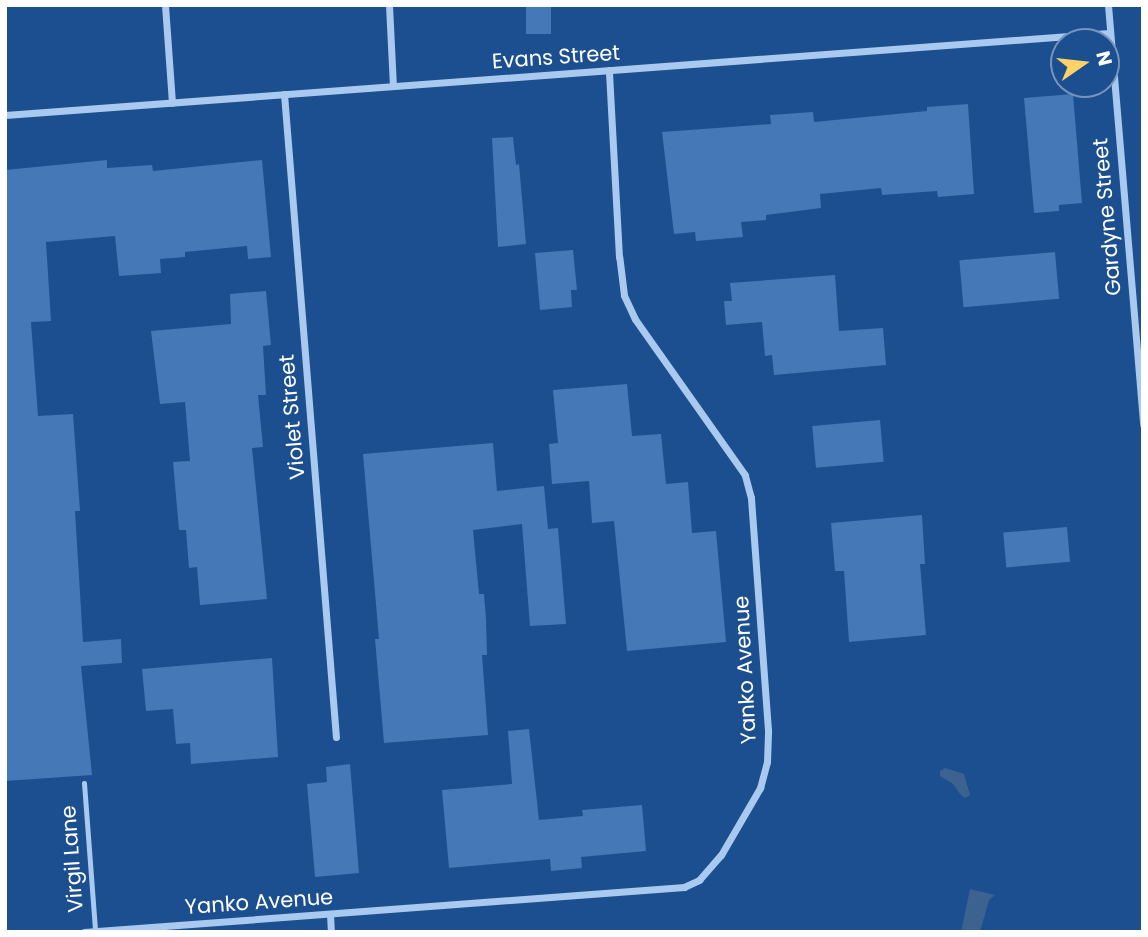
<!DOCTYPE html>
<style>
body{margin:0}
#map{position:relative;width:1148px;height:937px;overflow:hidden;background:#1b4f8f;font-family:Poppins,sans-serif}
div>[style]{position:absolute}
.water>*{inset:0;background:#3c6290}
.building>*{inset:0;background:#4478b7;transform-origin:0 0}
.service>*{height:5px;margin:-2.5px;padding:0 2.5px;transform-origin:2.5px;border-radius:2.5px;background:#a9c9ee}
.minor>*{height:7px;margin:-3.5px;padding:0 3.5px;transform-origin:3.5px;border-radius:3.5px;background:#a9c9ee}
span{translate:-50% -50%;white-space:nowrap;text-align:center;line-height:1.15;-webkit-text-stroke:5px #1b4f8f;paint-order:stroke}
.street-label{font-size:21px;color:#fff}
.frame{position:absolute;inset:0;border:7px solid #fff;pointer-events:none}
.north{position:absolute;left:1050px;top:28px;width:70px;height:70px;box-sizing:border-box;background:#1b4f8f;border:2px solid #7695bc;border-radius:50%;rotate:76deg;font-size:19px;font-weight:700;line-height:28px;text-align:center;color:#fff}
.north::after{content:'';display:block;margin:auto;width:24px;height:32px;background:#ffd166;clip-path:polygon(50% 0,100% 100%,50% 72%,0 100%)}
</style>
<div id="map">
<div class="water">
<div style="clip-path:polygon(945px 768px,964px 774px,970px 795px,965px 798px,961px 795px,952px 783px,940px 776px,940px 771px)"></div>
<div style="clip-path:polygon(970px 889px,995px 895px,989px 900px,980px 932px,961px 932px)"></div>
</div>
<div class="building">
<div style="left:526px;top:5px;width:25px;height:29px"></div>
<div style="clip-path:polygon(1073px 94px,1082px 203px,1059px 205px,1059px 211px,1034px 213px,1024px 98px)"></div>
<div style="clip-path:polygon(968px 104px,974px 194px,938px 197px,937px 191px,882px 195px,881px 188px,820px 194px,821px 208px,766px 215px,766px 220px,741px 222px,743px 237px,696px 241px,695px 232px,674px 234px,662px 132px,771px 124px,770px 115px,813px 112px,814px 122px,927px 111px,927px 107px)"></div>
<div style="clip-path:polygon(513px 137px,516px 165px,519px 164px,526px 244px,498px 247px,492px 138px)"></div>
<div style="clip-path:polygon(107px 160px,107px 168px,152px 165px,153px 171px,262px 160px,271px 257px,248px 259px,247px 246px,185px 252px,185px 257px,160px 259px,161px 273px,119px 276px,115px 236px,46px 242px,51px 321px,31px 322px,38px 416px,73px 414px,80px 511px,75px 511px,83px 642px,121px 639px,122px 663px,81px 666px,92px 775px,5px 781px,5px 170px)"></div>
<div style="clip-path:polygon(573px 250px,577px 290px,571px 290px,572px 307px,540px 310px,535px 253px)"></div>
<div style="left:1055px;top:252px;width:47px;height:96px;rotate:85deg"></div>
<div style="clip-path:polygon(835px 275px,839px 331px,883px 328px,886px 365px,774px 375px,772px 355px,765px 356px,762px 322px,726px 325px,724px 301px,732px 301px,730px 283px)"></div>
<div style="clip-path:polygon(266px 291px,271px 345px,263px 346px,266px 395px,258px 395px,263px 447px,252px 448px,267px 599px,200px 605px,197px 567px,189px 568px,186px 530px,179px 530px,173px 462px,190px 461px,185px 402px,160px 404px,151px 331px,231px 324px,230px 294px)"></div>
<div style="clip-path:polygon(627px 384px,632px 436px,661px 434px,666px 484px,688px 482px,692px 533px,716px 531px,726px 642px,627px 651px,614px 521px,592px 523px,589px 481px,552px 484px,549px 444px,558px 443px,553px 390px)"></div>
<div style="left:880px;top:420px;width:42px;height:68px;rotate:85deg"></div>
<div style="clip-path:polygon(493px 443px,497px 491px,544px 486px,548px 529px,558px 528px,566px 624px,530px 626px,522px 524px,473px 530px,479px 594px,484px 594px,486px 619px,487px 655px,482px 655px,488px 735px,384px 743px,375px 639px,379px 639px,363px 454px)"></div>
<div style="clip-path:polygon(922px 515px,925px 564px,920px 564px,926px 635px,849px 642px,844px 571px,835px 571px,831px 523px)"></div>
<div style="left:1067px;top:527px;width:35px;height:64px;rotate:85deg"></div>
<div style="clip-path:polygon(272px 658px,278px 757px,191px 764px,190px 743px,176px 744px,173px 709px,146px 711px,142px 669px)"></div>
<div style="clip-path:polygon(529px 729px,539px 820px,583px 816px,582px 810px,642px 805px,646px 851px,581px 857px,582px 868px,551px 871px,550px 859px,449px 868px,442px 790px,512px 784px,508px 731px)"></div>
<div style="clip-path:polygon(350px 764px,359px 873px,315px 877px,307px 784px,327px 782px,326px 767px)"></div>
</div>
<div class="service">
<div style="left:84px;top:783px;width:148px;rotate:85.7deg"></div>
</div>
<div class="minor">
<div style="left:165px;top:5px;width:98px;rotate:85.9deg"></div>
<div style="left:389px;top:5px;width:81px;rotate:87.2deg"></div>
<div style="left:1108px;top:5px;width:421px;rotate:85.2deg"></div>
<div style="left:284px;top:94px;width:645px;rotate:85.38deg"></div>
<div style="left:5px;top:115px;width:1107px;rotate:-4.25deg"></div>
<div style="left:330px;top:914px;width:18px;rotate:87deg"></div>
<div style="left:84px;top:932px;width:602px;rotate:-4.29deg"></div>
<div style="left:684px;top:887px;width:17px;rotate:-25deg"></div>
<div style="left:699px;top:880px;width:33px;rotate:-49deg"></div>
<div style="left:721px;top:855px;width:78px;rotate:-59.8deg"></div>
<div style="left:760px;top:788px;width:27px;rotate:-75deg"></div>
<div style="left:767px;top:762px;width:32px;rotate:-88deg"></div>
<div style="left:768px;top:730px;width:233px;rotate:-94.2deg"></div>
<div style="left:751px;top:498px;width:24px;rotate:-105deg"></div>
<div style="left:745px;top:475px;width:191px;rotate:-125.2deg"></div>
<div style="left:635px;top:319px;width:26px;rotate:-115deg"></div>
<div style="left:624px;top:295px;width:38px;rotate:-97deg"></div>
<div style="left:619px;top:257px;width:187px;rotate:-93.1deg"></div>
</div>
<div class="street-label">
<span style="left:556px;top:57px;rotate:-4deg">Evans Street</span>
<span style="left:1107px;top:217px;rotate:-95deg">Gardyne Street</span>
<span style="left:292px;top:417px;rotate:-95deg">Violet Street</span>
<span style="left:745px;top:670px;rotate:-93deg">Yanko Avenue</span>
<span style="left:72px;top:859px;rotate:-94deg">Virgil Lane</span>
<span style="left:259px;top:902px;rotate:-4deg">Yanko Avenue</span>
</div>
<div class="frame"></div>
<div class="north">N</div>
</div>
